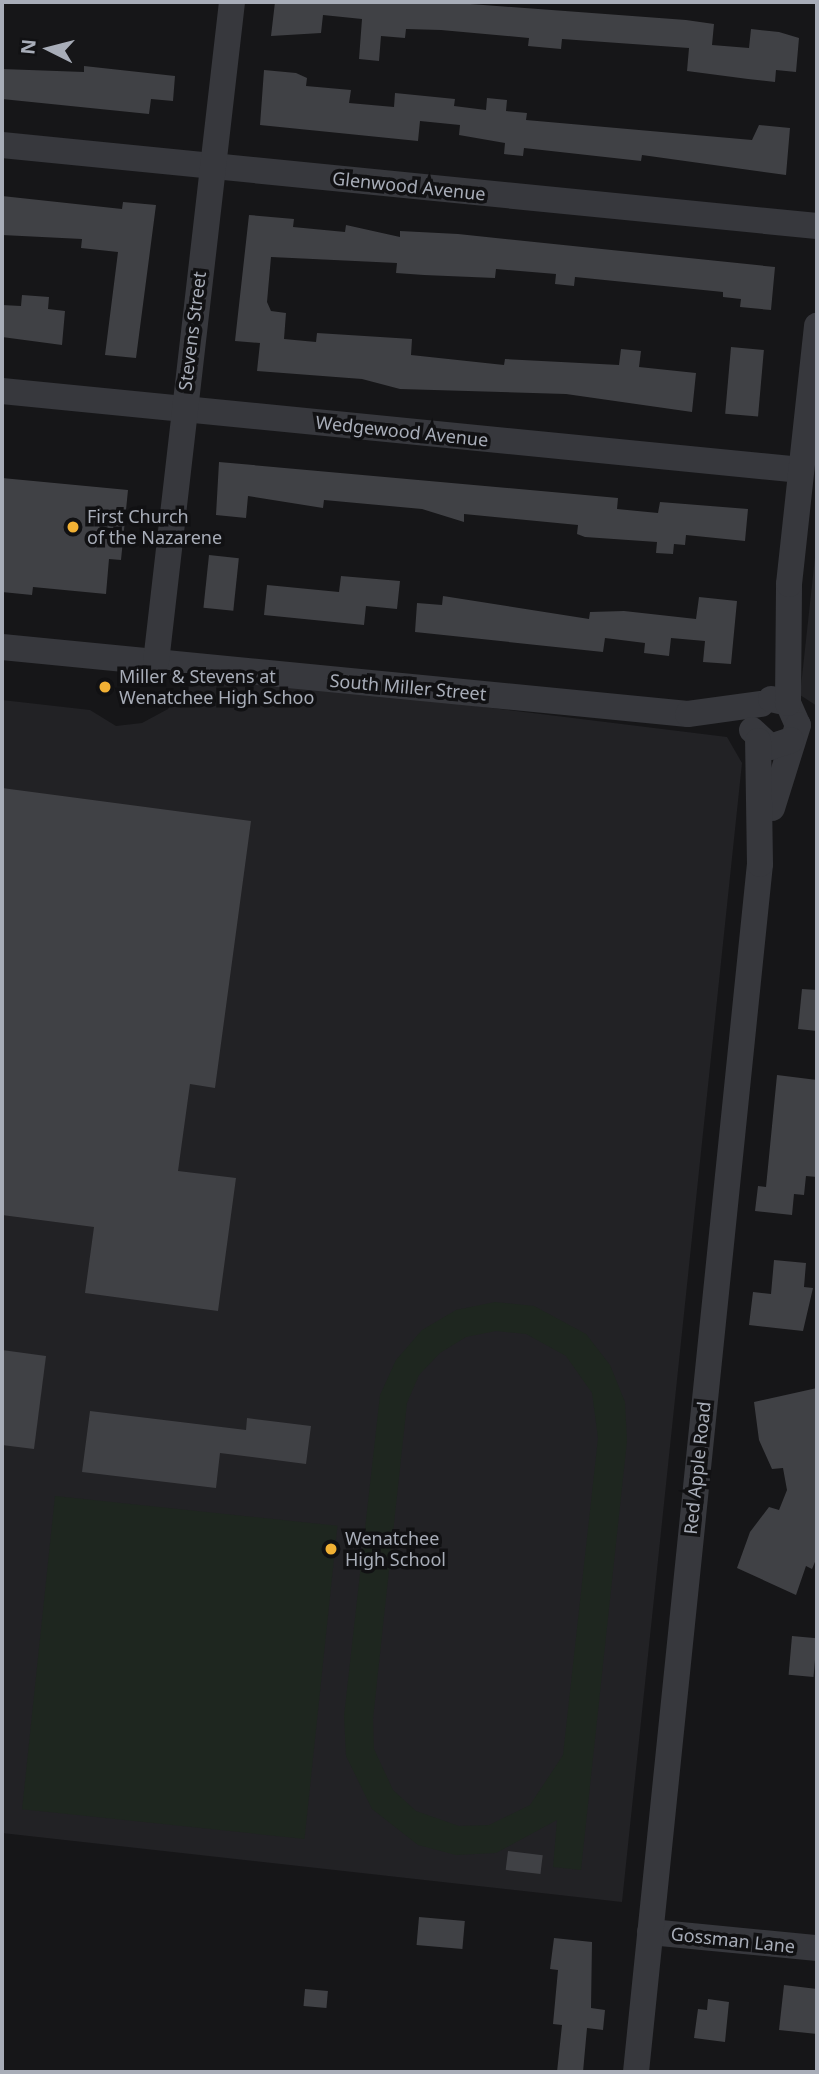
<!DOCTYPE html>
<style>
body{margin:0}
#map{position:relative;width:819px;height:2074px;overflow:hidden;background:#161618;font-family:"Noto Sans",sans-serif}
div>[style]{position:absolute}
.built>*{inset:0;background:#222225}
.green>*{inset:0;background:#1e261f;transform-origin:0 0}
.building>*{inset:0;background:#404145;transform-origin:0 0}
.minor>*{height:26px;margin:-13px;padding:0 13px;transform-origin:13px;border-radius:13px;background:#37383d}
.dots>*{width:19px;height:19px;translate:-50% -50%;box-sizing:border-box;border:4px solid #111113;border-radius:50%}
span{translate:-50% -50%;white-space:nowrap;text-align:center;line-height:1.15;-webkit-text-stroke:7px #111113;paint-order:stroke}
.street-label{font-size:18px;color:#a8adb8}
.poi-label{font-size:18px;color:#a8adb8}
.left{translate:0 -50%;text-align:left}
.frame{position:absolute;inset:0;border:4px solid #a8adb8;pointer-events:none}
.north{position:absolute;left:14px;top:14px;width:70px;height:70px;-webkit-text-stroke:5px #111113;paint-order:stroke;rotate:276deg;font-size:19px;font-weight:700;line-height:28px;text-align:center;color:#a8adb8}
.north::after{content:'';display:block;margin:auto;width:24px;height:32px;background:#a8adb8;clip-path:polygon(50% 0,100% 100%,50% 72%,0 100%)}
</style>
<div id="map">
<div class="built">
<div style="clip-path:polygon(817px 539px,817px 706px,800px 695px)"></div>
<div style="clip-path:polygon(192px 671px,727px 737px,742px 763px,622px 1902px,2px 1833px,2px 700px,90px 710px,116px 726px,142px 723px,168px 709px)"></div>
</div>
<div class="green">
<div style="clip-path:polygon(evenodd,495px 1302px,534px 1306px,586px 1334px,610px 1365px,625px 1402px,627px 1441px,581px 1870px,553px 1867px,557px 1820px,496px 1853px,456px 1855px,418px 1845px,372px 1809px,346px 1756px,344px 1716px,380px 1395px,396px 1360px,422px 1330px,456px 1310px,495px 1302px,496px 1331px,526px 1334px,566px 1356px,592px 1393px,598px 1438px,563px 1755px,530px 1805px,489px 1825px,459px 1826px,416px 1811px,393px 1790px,374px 1749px,373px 1719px,407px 1403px,419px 1375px,440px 1353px,466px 1337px,496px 1331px)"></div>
<div style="left:55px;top:1496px;width:284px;height:315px;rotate:6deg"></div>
</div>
<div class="building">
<div style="clip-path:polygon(275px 2px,444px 2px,686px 20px,714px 24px,712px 45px,749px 48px,751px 29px,779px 32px,799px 38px,796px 72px,776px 70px,775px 82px,748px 79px,687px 71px,689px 48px,562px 39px,561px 49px,528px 46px,529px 38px,441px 30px,406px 29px,405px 38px,381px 36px,379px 61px,359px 59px,362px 19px,323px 15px,321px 33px,271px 36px)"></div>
<div style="clip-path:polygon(84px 66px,175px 76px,173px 101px,151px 99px,149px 114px,2px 99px,2px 69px,84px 72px)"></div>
<div style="clip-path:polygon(264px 70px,296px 73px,307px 78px,306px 86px,351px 90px,349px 103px,394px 107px,395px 93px,455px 99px,454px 106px,486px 110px,487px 98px,507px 100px,506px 111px,527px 113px,526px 120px,752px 140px,759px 125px,790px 128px,786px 175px,642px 155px,641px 161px,524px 148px,523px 156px,504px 154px,505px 143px,459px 135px,460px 125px,420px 121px,418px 141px,260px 125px)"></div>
<div style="clip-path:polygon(2px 196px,122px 209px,123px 202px,156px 205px,136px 358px,105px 355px,118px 252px,81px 248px,82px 239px,2px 235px)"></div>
<div style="clip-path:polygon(249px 215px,294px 219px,293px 227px,345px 232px,346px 225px,400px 237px,400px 231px,458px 234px,775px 267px,771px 310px,740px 307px,741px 299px,723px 297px,723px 292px,575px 277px,574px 286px,555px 284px,556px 274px,496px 269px,495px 278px,424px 275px,396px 273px,397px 263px,271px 257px,267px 302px,271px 311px,286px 313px,284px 339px,316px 342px,317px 333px,412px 339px,411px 355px,504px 365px,505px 359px,619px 365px,621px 349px,641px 351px,639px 367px,696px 373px,692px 412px,566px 394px,400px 389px,362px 379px,257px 371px,260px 343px,235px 341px)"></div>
<div style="clip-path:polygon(22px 295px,49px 297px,48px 309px,65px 311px,62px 345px,2px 337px,2px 305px,21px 306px)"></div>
<div style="left:731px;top:347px;width:33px;height:67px;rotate:5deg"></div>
<div style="clip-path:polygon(219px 462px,618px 498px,617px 509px,658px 513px,660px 502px,748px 509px,745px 541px,686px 535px,685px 545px,674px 544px,673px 554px,656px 553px,657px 542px,585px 537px,577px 534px,578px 525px,464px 514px,464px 522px,422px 509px,324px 500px,323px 508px,248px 496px,246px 518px,216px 515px)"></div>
<div style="clip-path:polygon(2px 478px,128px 490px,121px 560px,109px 559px,106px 594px,33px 587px,32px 595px,2px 592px)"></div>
<div style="left:209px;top:555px;width:30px;height:53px;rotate:6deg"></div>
<div style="clip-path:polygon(341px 576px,400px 581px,397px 609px,366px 606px,364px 625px,264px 615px,267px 585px,339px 592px)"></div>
<div style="clip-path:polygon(443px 596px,589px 619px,590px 612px,624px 611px,696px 619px,699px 597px,737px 601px,731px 664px,703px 662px,705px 641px,671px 638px,669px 656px,644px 653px,645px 643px,605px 638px,603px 652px,415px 632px,417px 603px,442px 605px)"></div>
<div style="clip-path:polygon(2px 788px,251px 821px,215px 1088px,190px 1084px,178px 1171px,236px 1178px,218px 1311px,85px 1293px,94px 1227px,2px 1215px)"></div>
<div style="clip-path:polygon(802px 989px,817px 990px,817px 1031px,798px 1029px)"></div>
<div style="clip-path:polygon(777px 1075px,817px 1080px,817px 1177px,806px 1176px,804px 1195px,794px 1194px,792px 1215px,755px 1211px,758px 1186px,766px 1187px)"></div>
<div style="clip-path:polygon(774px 1260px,806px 1263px,804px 1287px,813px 1288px,803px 1331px,749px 1325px,753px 1292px,771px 1294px)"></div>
<div style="clip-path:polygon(2px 1350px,46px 1356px,34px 1449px,2px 1445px)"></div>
<div style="clip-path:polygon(817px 1388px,817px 1557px,812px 1569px,806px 1566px,796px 1595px,737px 1568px,750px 1532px,769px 1507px,779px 1510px,787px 1490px,783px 1468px,772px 1469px,759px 1440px,754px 1402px)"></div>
<div style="clip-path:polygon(90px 1411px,246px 1430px,247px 1418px,311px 1426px,306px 1464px,220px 1453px,216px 1488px,82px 1472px)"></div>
<div style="left:792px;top:1636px;width:25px;height:39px;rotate:5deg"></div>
<div style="left:508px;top:1851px;width:35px;height:19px;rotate:7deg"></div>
<div style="left:419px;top:1917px;width:46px;height:28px;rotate:5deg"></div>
<div style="clip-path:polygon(554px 1938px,592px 1942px,591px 2008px,605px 2010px,603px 2030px,587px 2028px,583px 2072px,557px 2072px,562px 2025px,553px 2024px,558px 1970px,550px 1969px)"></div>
<div style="clip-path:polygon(784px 1985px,817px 1989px,817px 2034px,779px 2030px)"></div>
<div style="left:305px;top:1989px;width:23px;height:17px;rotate:5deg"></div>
<div style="clip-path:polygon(708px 1999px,729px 2002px,725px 2042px,694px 2038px,698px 2009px,707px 2010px)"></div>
</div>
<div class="minor">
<div style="left:2px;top:145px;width:819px;rotate:5.68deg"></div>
<div style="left:2px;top:391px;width:803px;rotate:5.65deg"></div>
<div style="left:2px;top:647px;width:689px;rotate:5.58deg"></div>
<div style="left:688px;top:714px;width:74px;rotate:-7.8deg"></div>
<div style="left:156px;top:662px;width:664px;rotate:-83.43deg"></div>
<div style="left:771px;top:699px;width:17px;rotate:13deg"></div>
<div style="left:788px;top:703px;width:24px;rotate:66deg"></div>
<div style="left:798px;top:725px;width:87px;rotate:107.4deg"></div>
<div style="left:788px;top:703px;width:119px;rotate:-89.5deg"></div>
<div style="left:789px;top:584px;width:260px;rotate:-83.8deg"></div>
<div style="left:752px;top:730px;width:25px;rotate:43deg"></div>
<div style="left:770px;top:747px;width:22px;rotate:-18deg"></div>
<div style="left:650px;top:1932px;width:168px;rotate:5.5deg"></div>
<div style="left:636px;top:2072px;width:1214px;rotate:-84.14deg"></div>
<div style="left:760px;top:864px;width:123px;rotate:-90.9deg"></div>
</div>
<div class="dots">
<div style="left:73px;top:527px;background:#f2b134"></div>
<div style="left:105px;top:687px;background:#f2b134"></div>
<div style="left:331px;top:1549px;background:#f2b134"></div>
</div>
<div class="street-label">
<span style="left:409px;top:186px;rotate:6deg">Glenwood Avenue</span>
<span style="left:192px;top:331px;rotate:-83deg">Stevens Street</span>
<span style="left:402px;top:431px;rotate:6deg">Wedgewood Avenue</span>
<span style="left:408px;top:687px;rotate:5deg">South Miller Street</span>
<span style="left:697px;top:1468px;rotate:-84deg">Red Apple Road</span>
<span style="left:733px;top:1940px;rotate:6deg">Gossman Lane</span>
</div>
<div class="poi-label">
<span class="left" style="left:87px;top:527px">First Church<br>of the Nazarene</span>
<span class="left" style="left:119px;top:687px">Miller &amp; Stevens at<br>Wenatchee High Schoo</span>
<span class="left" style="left:345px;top:1549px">Wenatchee<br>High School</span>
</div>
<div class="frame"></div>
<div class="north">N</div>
</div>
